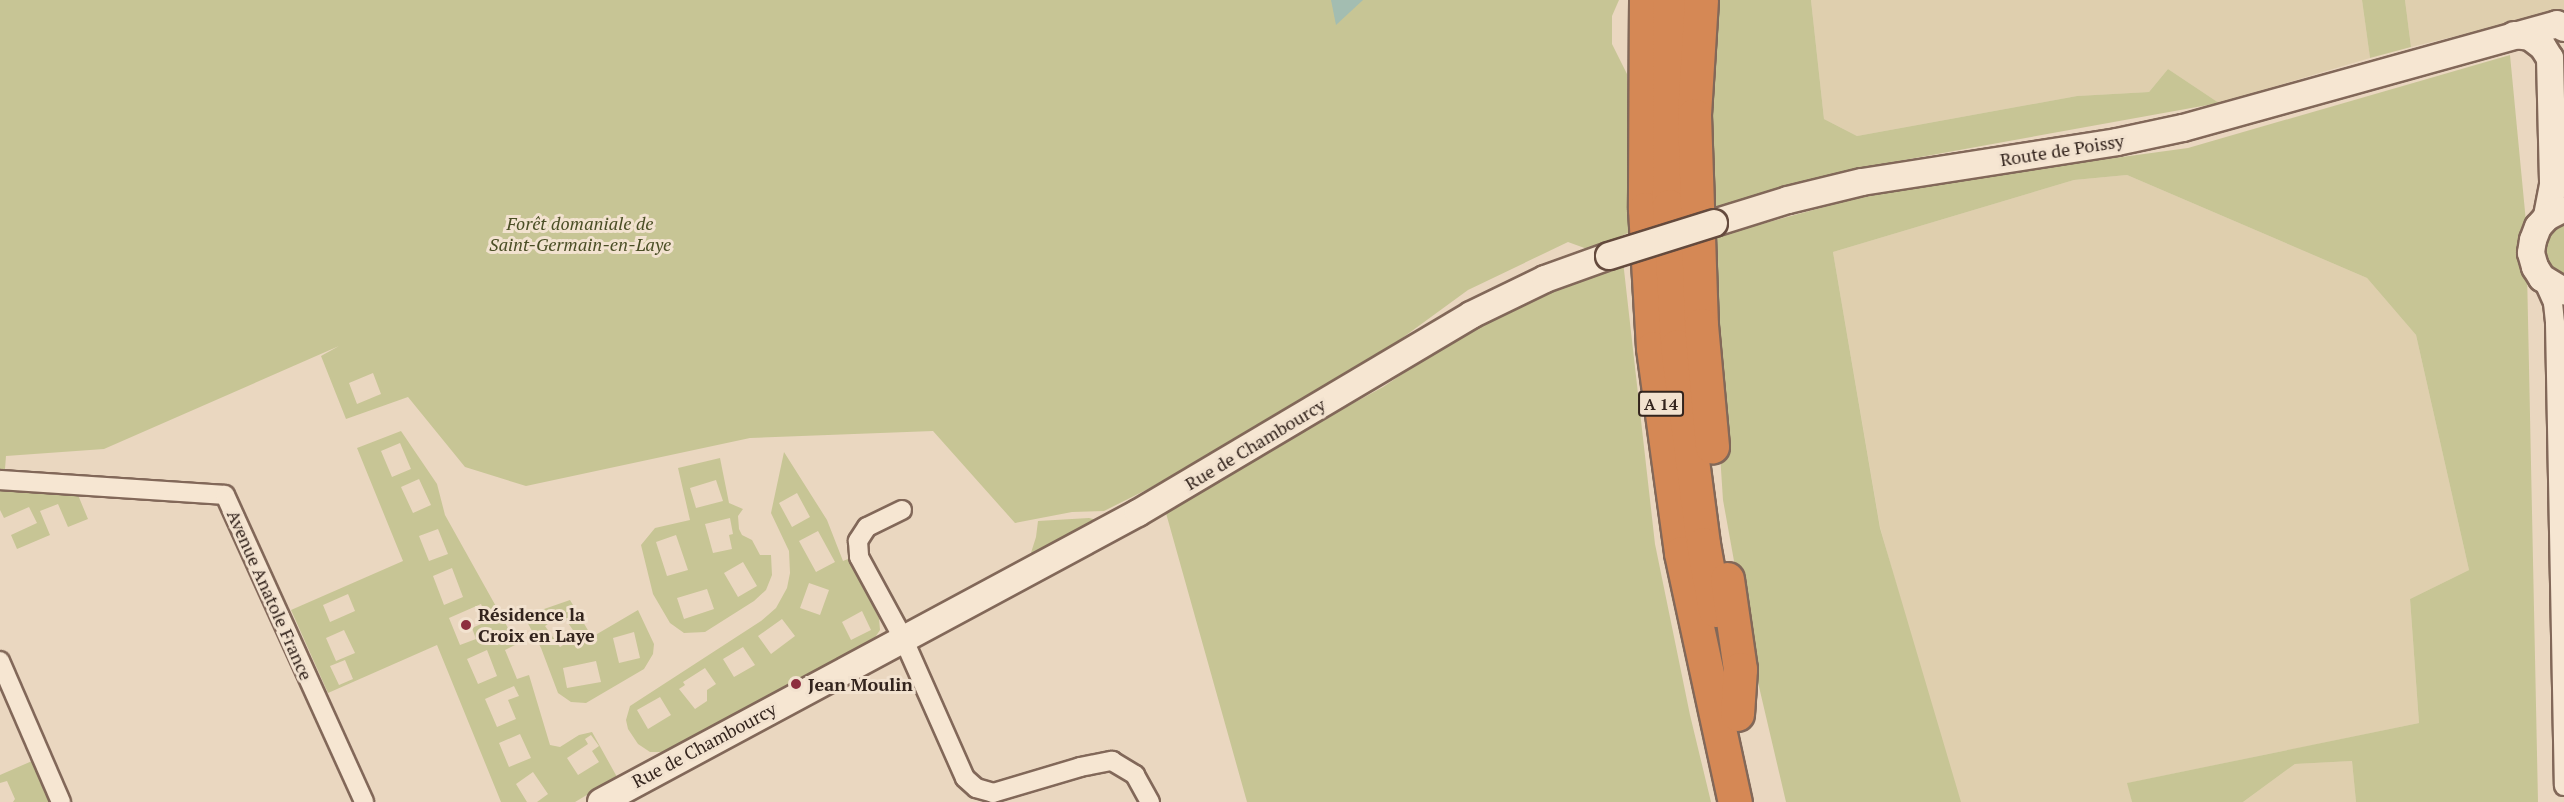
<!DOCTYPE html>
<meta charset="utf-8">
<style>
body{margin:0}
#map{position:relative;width:2564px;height:802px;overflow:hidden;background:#ead7c0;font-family:"PT Serif",serif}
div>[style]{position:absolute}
.farmland>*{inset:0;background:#dfcfae}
.green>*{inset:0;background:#c7c595}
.water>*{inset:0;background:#a3bdb1}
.roads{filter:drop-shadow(2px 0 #826859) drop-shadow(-2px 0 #826859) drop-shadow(0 2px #826859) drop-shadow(0 -2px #826859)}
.street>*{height:18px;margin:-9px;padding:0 9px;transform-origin:9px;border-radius:9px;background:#f6e6d2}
.secondary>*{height:26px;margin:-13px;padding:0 13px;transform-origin:13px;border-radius:13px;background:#f6e6d2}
.highway>*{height:33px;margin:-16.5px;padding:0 16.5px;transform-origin:16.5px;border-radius:16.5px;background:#d58855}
.bridges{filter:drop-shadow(2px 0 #644a3d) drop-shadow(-2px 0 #644a3d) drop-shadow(0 2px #644a3d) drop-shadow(0 -2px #644a3d)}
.secondary-bridge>*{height:26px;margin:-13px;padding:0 13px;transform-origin:13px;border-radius:13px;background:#f6e6d2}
.dots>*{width:16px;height:16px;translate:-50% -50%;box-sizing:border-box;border:3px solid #f2e2cf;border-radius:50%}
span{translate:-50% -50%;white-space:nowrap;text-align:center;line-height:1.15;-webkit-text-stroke:6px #f2e2cf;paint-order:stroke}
.shield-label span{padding:2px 4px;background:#f2e2cf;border:2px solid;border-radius:4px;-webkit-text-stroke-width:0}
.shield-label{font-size:16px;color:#33241d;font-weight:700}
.street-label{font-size:18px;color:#33241d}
.park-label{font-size:18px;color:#4a4e25;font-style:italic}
.poi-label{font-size:18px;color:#33241d;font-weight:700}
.left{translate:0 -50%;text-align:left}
</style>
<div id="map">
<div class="farmland">
<div style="clip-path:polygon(1811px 0,2362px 0,2370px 58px,2219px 103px,2168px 69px,2149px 92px,2077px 96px,1857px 136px,1824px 119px)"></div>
<div style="clip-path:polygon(2405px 0,2564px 0,2564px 10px,2411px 47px)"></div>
<div style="clip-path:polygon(2127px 175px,2367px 278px,2416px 335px,2469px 570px,2410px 599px,2419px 723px,2128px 783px,2132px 802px,1957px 802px,1880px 527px,1833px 252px,2074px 180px)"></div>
<div style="clip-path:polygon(2352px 761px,2356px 802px,2243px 802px,2295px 764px)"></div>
</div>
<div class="green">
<div style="clip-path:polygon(evenodd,0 0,1619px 0,1612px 16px,1612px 44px,1627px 74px,1630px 232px,1590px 250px,1568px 242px,1468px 290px,1368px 363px,1148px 489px,1104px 511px,1072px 512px,1015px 523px,933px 431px,750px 438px,526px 486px,465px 467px,408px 397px,346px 419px,321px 356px,339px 346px,104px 449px,6px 456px,5px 469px,0 469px,0 0,373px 373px,381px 394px,357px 404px,349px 383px,373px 373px)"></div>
<div style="clip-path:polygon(1710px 0,1811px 0,1824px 119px,1857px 136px,2077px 96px,2149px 92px,2168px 69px,2219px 103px,1860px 168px,1703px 210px)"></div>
<div style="clip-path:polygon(2362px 0,2405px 0,2411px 47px,2370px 58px)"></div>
<div style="clip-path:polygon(2510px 55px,2526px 222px,2538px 802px,2356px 802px,2352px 761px,2295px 764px,2243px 802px,2132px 802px,2127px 783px,2419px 723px,2410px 599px,2469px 570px,2416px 335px,2367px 278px,2127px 175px,2074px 180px,1833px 252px,1880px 528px,1961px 802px,1786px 802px,1749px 644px,1723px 500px,1706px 239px,1854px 199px,1975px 177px,2188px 148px)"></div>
<div style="clip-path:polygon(2564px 222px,2564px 280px,2553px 276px,2542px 254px,2545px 236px,2551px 229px)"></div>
<div style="clip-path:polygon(1623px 261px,1655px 544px,1690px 715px,1711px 802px,1247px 802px,1164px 506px,1383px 387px,1470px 329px,1547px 288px)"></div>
<div style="clip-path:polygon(evenodd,401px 431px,437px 484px,445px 515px,517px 644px,505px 650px,517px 679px,529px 675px,550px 745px,560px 747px,579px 735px,592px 732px,617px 777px,575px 802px,537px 802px,548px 794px,533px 772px,516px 784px,527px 802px,501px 802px,437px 645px,328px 693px,291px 610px,403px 561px,357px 448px,401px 431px,400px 443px,411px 469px,392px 477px,381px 451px,400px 443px,401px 431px,419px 479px,431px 505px,413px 513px,401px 487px,419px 479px,401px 431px,438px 529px,448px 554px,429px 561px,419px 536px,438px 529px,401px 431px,452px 568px,463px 597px,444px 605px,433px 576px,452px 568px,401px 431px,348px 594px,355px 611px,330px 622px,323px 605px,348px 594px,401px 431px,481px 604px,488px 621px,472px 628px,476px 639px,460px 645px,449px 618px,481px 604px,401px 431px,344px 630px,355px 653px,336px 661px,326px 638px,344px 630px,401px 431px,487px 650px,497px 676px,478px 684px,467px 659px,487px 650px,401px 431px,345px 660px,353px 679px,339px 685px,330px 666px,345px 660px,401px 431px,514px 686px,519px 696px,508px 700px,516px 719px,497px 727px,485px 699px,514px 686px,401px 431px,520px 734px,531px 758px,509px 767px,499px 743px,520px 734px,401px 431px,591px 735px,599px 746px,592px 751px,599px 762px,578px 775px,567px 758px,588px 744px,585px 739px,591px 735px)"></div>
<div style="clip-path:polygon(evenodd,784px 452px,827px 520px,843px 561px,848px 559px,879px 618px,880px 630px,874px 639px,663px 752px,650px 752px,638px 744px,628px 729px,626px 720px,630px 706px,761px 621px,776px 608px,787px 588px,790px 573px,789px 551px,771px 513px,784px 452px,797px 493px,810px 517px,792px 527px,779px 503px,797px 493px,784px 452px,818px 531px,835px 562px,816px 572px,799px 541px,818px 531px,784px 452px,809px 583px,829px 590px,820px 615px,800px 608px,809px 583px,784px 452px,862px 611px,871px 630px,851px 640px,842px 622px,862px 611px,784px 452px,782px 619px,795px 636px,771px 654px,758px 636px,782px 619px,784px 452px,743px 647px,755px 665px,734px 677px,723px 659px,743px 647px,784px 452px,705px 668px,716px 684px,707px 690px,707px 701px,695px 709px,679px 689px,685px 685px,683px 682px,705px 668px,784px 452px,660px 697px,671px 715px,648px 729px,637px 710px,660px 697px)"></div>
<div style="clip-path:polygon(evenodd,720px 458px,729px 503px,743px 509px,738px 516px,739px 529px,742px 535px,752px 540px,760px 555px,771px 555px,772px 575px,766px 590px,754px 601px,705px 632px,684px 633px,670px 623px,653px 594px,641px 545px,655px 528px,690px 520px,678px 468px,720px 458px,716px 480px,723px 501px,696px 508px,690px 488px,716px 480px,720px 458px,730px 518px,733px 534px,729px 535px,732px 549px,713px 553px,705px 524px,730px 518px,720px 458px,676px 535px,688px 570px,667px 576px,656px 542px,676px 535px,720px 458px,743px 562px,757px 586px,738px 597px,724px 573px,743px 562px,720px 458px,707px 589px,714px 609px,684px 619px,677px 598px,707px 589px)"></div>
<div style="clip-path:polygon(0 491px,78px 495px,88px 519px,68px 527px,58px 504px,40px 511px,50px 535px,17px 549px,11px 535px,37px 523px,29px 507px,4px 518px,0 510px)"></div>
<div style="clip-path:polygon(1089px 518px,1097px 520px,1030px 556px,1036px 537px,1038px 521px)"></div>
<div style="clip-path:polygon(evenodd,570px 600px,592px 637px,638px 610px,654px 644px,653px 654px,644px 669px,586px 703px,571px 702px,558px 693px,541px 648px,524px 616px,570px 600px,562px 614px,577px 636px,560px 647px,545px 626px,562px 614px,570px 600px,634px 632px,640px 658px,619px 663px,613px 638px,634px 632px,570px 600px,596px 661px,601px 682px,567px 688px,563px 668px,596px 661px)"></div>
<div style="clip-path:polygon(32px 761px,51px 802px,13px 802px,15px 799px,7px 781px,0 783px,0 775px)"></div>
</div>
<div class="water">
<div style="clip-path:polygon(1331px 0,1363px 0,1336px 25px)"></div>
</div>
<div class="roads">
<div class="street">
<div style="left:2542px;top:278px;width:27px;rotate:66deg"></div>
<div style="left:2553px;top:303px;width:20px;rotate:84deg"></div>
<div style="left:2555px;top:323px;width:463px;rotate:88.9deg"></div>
<div style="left:0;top:480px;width:225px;rotate:3.8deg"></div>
<div style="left:225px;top:495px;width:337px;rotate:65.6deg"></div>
<div style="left:902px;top:510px;width:39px;rotate:154deg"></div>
<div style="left:867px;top:527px;width:17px;rotate:123deg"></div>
<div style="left:858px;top:541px;width:16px;rotate:86deg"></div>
<div style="left:859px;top:557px;width:92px;rotate:61.5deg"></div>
<div style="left:903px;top:638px;width:153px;rotate:66.1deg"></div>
<div style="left:965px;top:778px;width:15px;rotate:42deg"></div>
<div style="left:976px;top:788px;width:18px;rotate:16deg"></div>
<div style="left:993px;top:793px;width:91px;rotate:-16.6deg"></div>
<div style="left:1080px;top:767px;width:33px;rotate:-11deg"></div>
<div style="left:1112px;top:761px;width:27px;rotate:31deg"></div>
<div style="left:1135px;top:775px;width:31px;rotate:61deg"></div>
<div style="left:0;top:661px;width:154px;rotate:66.6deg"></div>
</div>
<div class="secondary">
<div style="left:2514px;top:35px;width:16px;rotate:7deg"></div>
<div style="left:2530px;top:37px;width:16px;rotate:38deg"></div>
<div style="left:2543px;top:47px;width:13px;rotate:58deg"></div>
<div style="left:2550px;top:58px;width:127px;rotate:88.6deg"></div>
<div style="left:2553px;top:185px;width:33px;rotate:101deg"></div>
<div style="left:2561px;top:210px;width:16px;rotate:153deg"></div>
<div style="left:2547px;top:217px;width:13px;rotate:132deg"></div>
<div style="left:2538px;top:227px;width:14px;rotate:111deg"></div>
<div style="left:2533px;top:240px;width:13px;rotate:99deg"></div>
<div style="left:2531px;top:253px;width:15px;rotate:74deg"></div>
<div style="left:2535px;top:267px;width:13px;rotate:58deg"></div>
<div style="left:2542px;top:278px;width:26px;rotate:31deg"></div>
<div style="left:1714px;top:223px;width:77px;rotate:-17.3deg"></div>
<div style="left:1788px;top:200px;width:76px;rotate:-13.7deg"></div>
<div style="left:1862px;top:182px;width:258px;rotate:-8.9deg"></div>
<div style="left:2117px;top:142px;width:67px;rotate:-12deg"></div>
<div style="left:2183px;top:128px;width:388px;rotate:-15.5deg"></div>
<div style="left:2557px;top:24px;width:8px;rotate:30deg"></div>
<div style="left:601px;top:802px;width:610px;rotate:-28.29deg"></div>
<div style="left:1138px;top:513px;width:387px;rotate:-30.7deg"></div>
<div style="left:1471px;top:315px;width:82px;rotate:-25.9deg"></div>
<div style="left:1545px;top:279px;width:68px;rotate:-19.8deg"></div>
</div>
<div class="highway">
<div style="left:1646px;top:0;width:209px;rotate:90.3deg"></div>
<div style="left:1645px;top:209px;width:139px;rotate:86.7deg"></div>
<div style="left:1653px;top:348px;width:207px;rotate:82.2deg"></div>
<div style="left:1681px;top:553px;width:255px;rotate:77.8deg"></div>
<div style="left:1670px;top:0;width:206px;rotate:90.3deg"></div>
<div style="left:1669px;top:206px;width:140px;rotate:86.7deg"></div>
<div style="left:1677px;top:346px;width:200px;rotate:82.5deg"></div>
<div style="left:1703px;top:544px;width:67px;rotate:79.7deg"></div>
<div style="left:1701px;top:0;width:115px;rotate:93.5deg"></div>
<div style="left:1694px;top:115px;width:210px;rotate:88.1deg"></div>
<div style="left:1701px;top:325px;width:122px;rotate:84.8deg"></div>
<div style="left:1727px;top:579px;width:91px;rotate:81.8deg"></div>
<div style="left:1740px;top:669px;width:45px;rotate:93.8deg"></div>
</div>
</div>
<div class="bridges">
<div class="secondary-bridge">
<div style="left:1609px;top:256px;width:110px;rotate:-17.4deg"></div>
</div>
</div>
<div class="dots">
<div style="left:466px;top:625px;background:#8d2e3e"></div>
<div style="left:796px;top:684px;background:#8d2e3e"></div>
</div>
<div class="shield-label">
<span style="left:1661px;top:404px">A 14</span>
</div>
<div class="street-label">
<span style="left:2062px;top:150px;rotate:-9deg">Route de Poissy</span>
<span style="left:1255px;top:444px;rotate:-31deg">Rue de Chambourcy</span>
<span style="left:270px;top:595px;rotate:66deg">Avenue Anatole France</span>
<span style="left:704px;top:745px;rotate:-28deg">Rue de Chambourcy</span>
</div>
<div class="park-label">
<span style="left:580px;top:234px">Forêt domaniale de<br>Saint-Germain-en-Laye</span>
</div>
<div class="poi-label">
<span class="left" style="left:478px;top:625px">Résidence la<br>Croix en Laye</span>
<span class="left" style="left:808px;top:684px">Jean Moulin</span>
</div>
</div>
